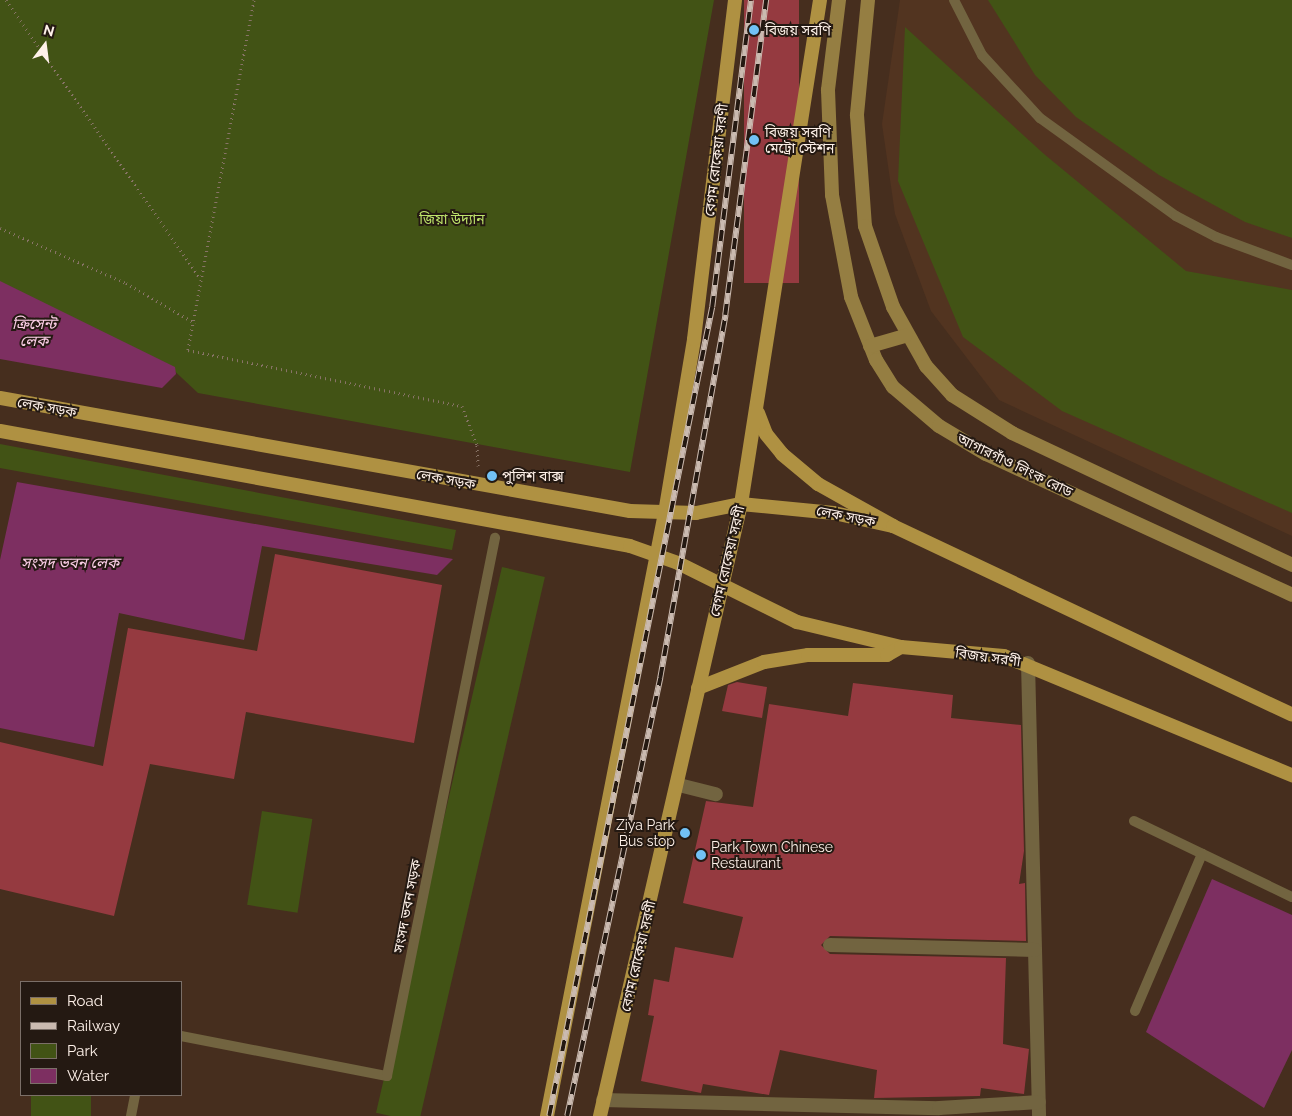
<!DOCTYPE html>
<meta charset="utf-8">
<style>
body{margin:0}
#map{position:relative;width:1292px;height:1116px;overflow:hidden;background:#462e1e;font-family:Raleway,"Noto Sans Bengali",sans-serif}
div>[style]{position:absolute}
.built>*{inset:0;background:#523420}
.green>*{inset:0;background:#425315;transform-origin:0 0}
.water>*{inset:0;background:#7d2f61}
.building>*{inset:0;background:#953a40;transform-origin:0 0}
.path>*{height:3px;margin-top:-1.5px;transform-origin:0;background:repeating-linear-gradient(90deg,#887467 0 1px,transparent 0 5px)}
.service>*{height:10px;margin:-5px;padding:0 5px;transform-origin:5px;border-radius:5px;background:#726440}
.minor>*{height:14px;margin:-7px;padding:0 7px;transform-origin:7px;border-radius:7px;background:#726440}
.secondary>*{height:14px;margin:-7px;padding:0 7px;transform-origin:7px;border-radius:7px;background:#957e42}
.primary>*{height:14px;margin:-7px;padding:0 7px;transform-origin:7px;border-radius:7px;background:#af9142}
.rail>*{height:5.5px;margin-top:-2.75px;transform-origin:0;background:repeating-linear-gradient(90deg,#241912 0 11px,#cabab0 0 22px);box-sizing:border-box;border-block:1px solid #cabab0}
.dots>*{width:14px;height:14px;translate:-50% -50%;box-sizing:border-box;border:2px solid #241912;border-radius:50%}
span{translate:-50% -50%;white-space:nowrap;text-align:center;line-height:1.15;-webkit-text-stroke:4px #241912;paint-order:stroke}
.poi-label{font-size:14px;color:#fef1e9}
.left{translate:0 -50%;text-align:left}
.right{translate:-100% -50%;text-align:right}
.street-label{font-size:14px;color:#fef1e9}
.park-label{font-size:14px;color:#bee36b}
.water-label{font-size:15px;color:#fccee7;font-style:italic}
.legend{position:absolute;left:20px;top:981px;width:162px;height:115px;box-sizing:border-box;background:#241912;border:1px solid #7b6f68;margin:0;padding:6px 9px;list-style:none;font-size:15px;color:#fef1e9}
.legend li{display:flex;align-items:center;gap:10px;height:25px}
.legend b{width:25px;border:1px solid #7b6f68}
.north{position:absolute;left:20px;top:20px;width:50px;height:50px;-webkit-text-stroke:4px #241912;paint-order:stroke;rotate:15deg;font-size:14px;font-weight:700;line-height:20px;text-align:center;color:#fef1e9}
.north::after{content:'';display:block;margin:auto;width:18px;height:22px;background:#fef1e9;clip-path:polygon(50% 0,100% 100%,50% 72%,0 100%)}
</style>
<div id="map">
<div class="built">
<div style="clip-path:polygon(900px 0,1292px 0,1292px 536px,999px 400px,931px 311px,895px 214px,882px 124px)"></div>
</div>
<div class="green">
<div style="clip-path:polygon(0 0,714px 0,630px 472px,198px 393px,166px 363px,0 285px)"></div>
<div style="clip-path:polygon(988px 0,1292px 0,1292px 238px,1245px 222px,1159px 175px,1076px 117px,1035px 75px)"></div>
<div style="clip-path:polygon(905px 27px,1044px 154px,1186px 271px,1292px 290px,1292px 513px,1062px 411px,963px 337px,898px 181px)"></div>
<div style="clip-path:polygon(0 444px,456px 530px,452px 550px,0 468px)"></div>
<div style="left:502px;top:567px;width:44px;height:560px;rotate:13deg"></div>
<div style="left:262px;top:811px;width:51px;height:95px;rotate:9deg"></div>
<div style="left:31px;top:1095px;width:60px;height:21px"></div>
</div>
<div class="water">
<div style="clip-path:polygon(0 281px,175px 367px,176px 374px,162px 388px,0 359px)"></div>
<div style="clip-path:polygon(17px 482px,453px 559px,437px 575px,262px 546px,244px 640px,119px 613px,94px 747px,0 728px,0 560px)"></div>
<div style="clip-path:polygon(1212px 879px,1292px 915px,1292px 1050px,1264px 1108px,1146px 1032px)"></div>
</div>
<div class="building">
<div style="left:744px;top:0;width:55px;height:283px"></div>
<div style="clip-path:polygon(275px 554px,442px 585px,414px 743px,246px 712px,234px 779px,150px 764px,114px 916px,0 889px,0 742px,103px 766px,128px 628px,257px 651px)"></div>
<div style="clip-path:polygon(737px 682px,767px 687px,762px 718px,722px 711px,728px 685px)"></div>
<div style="clip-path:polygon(853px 683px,953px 695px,951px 718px,1021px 725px,1024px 851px,1019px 884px,1025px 883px,1026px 941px,830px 936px,821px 945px,830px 954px,1006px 958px,1003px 1044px,1029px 1049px,1024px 1094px,981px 1088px,980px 1096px,874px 1098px,877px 1070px,780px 1050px,769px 1095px,703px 1084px,701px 1093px,641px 1081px,654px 1016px,648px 1015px,654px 979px,669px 982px,675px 947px,733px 958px,743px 917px,683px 903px,706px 801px,753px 807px,769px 704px,848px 716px)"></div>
</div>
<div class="path">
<div style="left:6px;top:0;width:339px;rotate:55.1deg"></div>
<div style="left:254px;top:0;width:356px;rotate:100.7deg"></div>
<div style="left:188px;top:350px;width:280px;rotate:11.6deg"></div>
<div style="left:462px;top:406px;width:42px;rotate:69deg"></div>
<div style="left:477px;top:445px;width:21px;rotate:87deg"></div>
<div style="left:0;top:228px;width:137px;rotate:23.6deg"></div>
<div style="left:126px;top:283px;width:80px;rotate:30.1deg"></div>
</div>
<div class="service">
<div style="left:954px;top:0;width:62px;rotate:63deg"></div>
<div style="left:982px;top:55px;width:86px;rotate:47.4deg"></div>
<div style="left:1040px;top:118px;width:168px;rotate:35.8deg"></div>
<div style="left:1176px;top:216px;width:45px;rotate:27.7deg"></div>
<div style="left:1216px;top:237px;width:81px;rotate:20.2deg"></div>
<div style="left:1134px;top:821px;width:175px;rotate:25.7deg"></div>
<div style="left:1135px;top:1011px;width:171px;rotate:-66.9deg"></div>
<div style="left:181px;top:1036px;width:210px;rotate:11deg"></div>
<div style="left:387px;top:1076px;width:549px;rotate:-78.65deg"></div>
<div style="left:131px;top:1116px;width:21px;rotate:-79deg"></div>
</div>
<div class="minor">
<div style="left:1028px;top:663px;width:453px;rotate:88.6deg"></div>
<div style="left:679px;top:785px;width:38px;rotate:14deg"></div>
<div style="left:830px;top:945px;width:205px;rotate:1.4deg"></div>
<div style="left:603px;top:1100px;width:336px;rotate:1.4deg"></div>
<div style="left:939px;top:1108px;width:100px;rotate:-3.4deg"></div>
</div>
<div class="secondary">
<div style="left:839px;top:0;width:91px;rotate:97deg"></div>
<div style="left:828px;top:90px;width:105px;rotate:87.8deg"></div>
<div style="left:832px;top:195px;width:104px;rotate:79.4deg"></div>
<div style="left:851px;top:297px;width:68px;rotate:68.4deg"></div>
<div style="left:876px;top:360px;width:32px;rotate:58deg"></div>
<div style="left:893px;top:387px;width:60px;rotate:40.3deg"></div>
<div style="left:939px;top:426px;width:55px;rotate:30.8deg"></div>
<div style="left:986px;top:454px;width:337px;rotate:24.7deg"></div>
<div style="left:868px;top:0;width:116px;rotate:95.5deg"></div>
<div style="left:857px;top:115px;width:111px;rotate:85.9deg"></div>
<div style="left:865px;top:226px;width:86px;rotate:70.9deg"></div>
<div style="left:893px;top:307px;width:68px;rotate:60.8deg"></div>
<div style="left:926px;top:366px;width:39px;rotate:48deg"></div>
<div style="left:952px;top:395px;width:71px;rotate:32.3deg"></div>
<div style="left:1012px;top:433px;width:310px;rotate:25.2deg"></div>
<div style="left:870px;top:346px;width:37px;rotate:-16deg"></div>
</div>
<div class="primary">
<div style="left:0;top:398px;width:640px;rotate:10.17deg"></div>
<div style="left:630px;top:511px;width:66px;rotate:1.7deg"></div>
<div style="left:696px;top:513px;width:46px;rotate:-11.3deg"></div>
<div style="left:741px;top:504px;width:93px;rotate:5.5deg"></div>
<div style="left:834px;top:513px;width:60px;rotate:12.4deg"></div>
<div style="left:758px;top:413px;width:22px;rotate:69deg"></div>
<div style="left:766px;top:434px;width:26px;rotate:51deg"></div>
<div style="left:782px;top:454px;width:47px;rotate:39.8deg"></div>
<div style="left:818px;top:484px;width:86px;rotate:29.2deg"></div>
<div style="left:893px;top:526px;width:441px;rotate:25.3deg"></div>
<div style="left:0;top:431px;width:640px;rotate:10.34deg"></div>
<div style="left:630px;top:546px;width:51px;rotate:19.5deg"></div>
<div style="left:678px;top:563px;width:133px;rotate:26.4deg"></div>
<div style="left:797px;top:622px;width:107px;rotate:13.5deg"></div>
<div style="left:698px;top:688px;width:71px;rotate:-21.5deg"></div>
<div style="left:764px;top:662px;width:45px;rotate:-9deg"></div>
<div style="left:808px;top:655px;width:79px"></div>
<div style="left:887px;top:655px;width:16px;rotate:-30deg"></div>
<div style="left:901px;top:647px;width:103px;rotate:5deg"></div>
<div style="left:1004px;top:656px;width:312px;rotate:22.5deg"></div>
<div style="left:547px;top:1116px;width:614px;rotate:-78.93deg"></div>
<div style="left:665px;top:513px;width:176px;rotate:-80.5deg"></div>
<div style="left:694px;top:339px;width:341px;rotate:-83.1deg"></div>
<div style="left:600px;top:1116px;width:628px;rotate:-77.03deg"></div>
<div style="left:741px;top:504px;width:510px;rotate:-81.09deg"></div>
</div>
<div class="rail">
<div style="left:549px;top:1116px;width:825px;rotate:-78.61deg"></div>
<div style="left:712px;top:307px;width:309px;rotate:-82.8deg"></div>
<div style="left:567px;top:1116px;width:448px;rotate:-78deg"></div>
<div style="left:660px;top:678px;width:369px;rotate:-79.8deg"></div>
<div style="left:725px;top:315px;width:318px;rotate:-82.6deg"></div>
</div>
<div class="dots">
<div style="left:754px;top:30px;background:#72c1f5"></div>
<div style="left:754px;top:140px;background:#72c1f5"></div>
<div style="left:492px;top:476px;background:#72c1f5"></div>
<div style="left:685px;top:833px;background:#72c1f5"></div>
<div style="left:701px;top:855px;background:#72c1f5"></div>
</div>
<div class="poi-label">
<span class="left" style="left:765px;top:30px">বিজয় সরণি</span>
<span class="left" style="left:765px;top:140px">বিজয় সরণি<br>মেট্রো স্টেশন</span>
<span class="left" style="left:502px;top:476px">পুলিশ বাক্স</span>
<span class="right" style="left:675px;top:833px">Ziya Park<br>Bus stop</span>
<span class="left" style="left:711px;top:855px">Park Town Chinese<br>Restaurant</span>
</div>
<div class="street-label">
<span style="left:716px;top:160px;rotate:-83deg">বেগম রোকেয়া সরণী</span>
<span style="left:47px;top:407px;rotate:10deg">লেক সড়ক</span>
<span style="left:1015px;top:465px;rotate:26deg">আগারগাঁও লিংক রোড</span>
<span style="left:446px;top:479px;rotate:10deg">লেক সড়ক</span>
<span style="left:846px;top:516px;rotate:11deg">লেক সড়ক</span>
<span style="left:727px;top:561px;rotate:-77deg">বেগম রোকেয়া সরণী</span>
<span style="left:988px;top:657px;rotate:8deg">বিজয় সরণী</span>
<span style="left:407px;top:906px;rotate:-79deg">সংসদ ভবন সড়ক</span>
<span style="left:638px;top:956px;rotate:-77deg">বেগম রোকেয়া সরণী</span>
</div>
<div class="park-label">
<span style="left:452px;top:219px">জিয়া উদ্যান</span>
</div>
<div class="water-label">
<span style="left:34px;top:333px">ক্রিসেন্ট<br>লেক</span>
<span style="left:70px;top:564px">সংসদ ভবন লেক</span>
</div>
<ul class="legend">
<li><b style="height:6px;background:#af9142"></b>Road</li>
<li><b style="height:6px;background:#cabab0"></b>Railway</li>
<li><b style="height:14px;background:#425315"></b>Park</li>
<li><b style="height:14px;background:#7d2f61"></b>Water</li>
</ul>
<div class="north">N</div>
</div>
